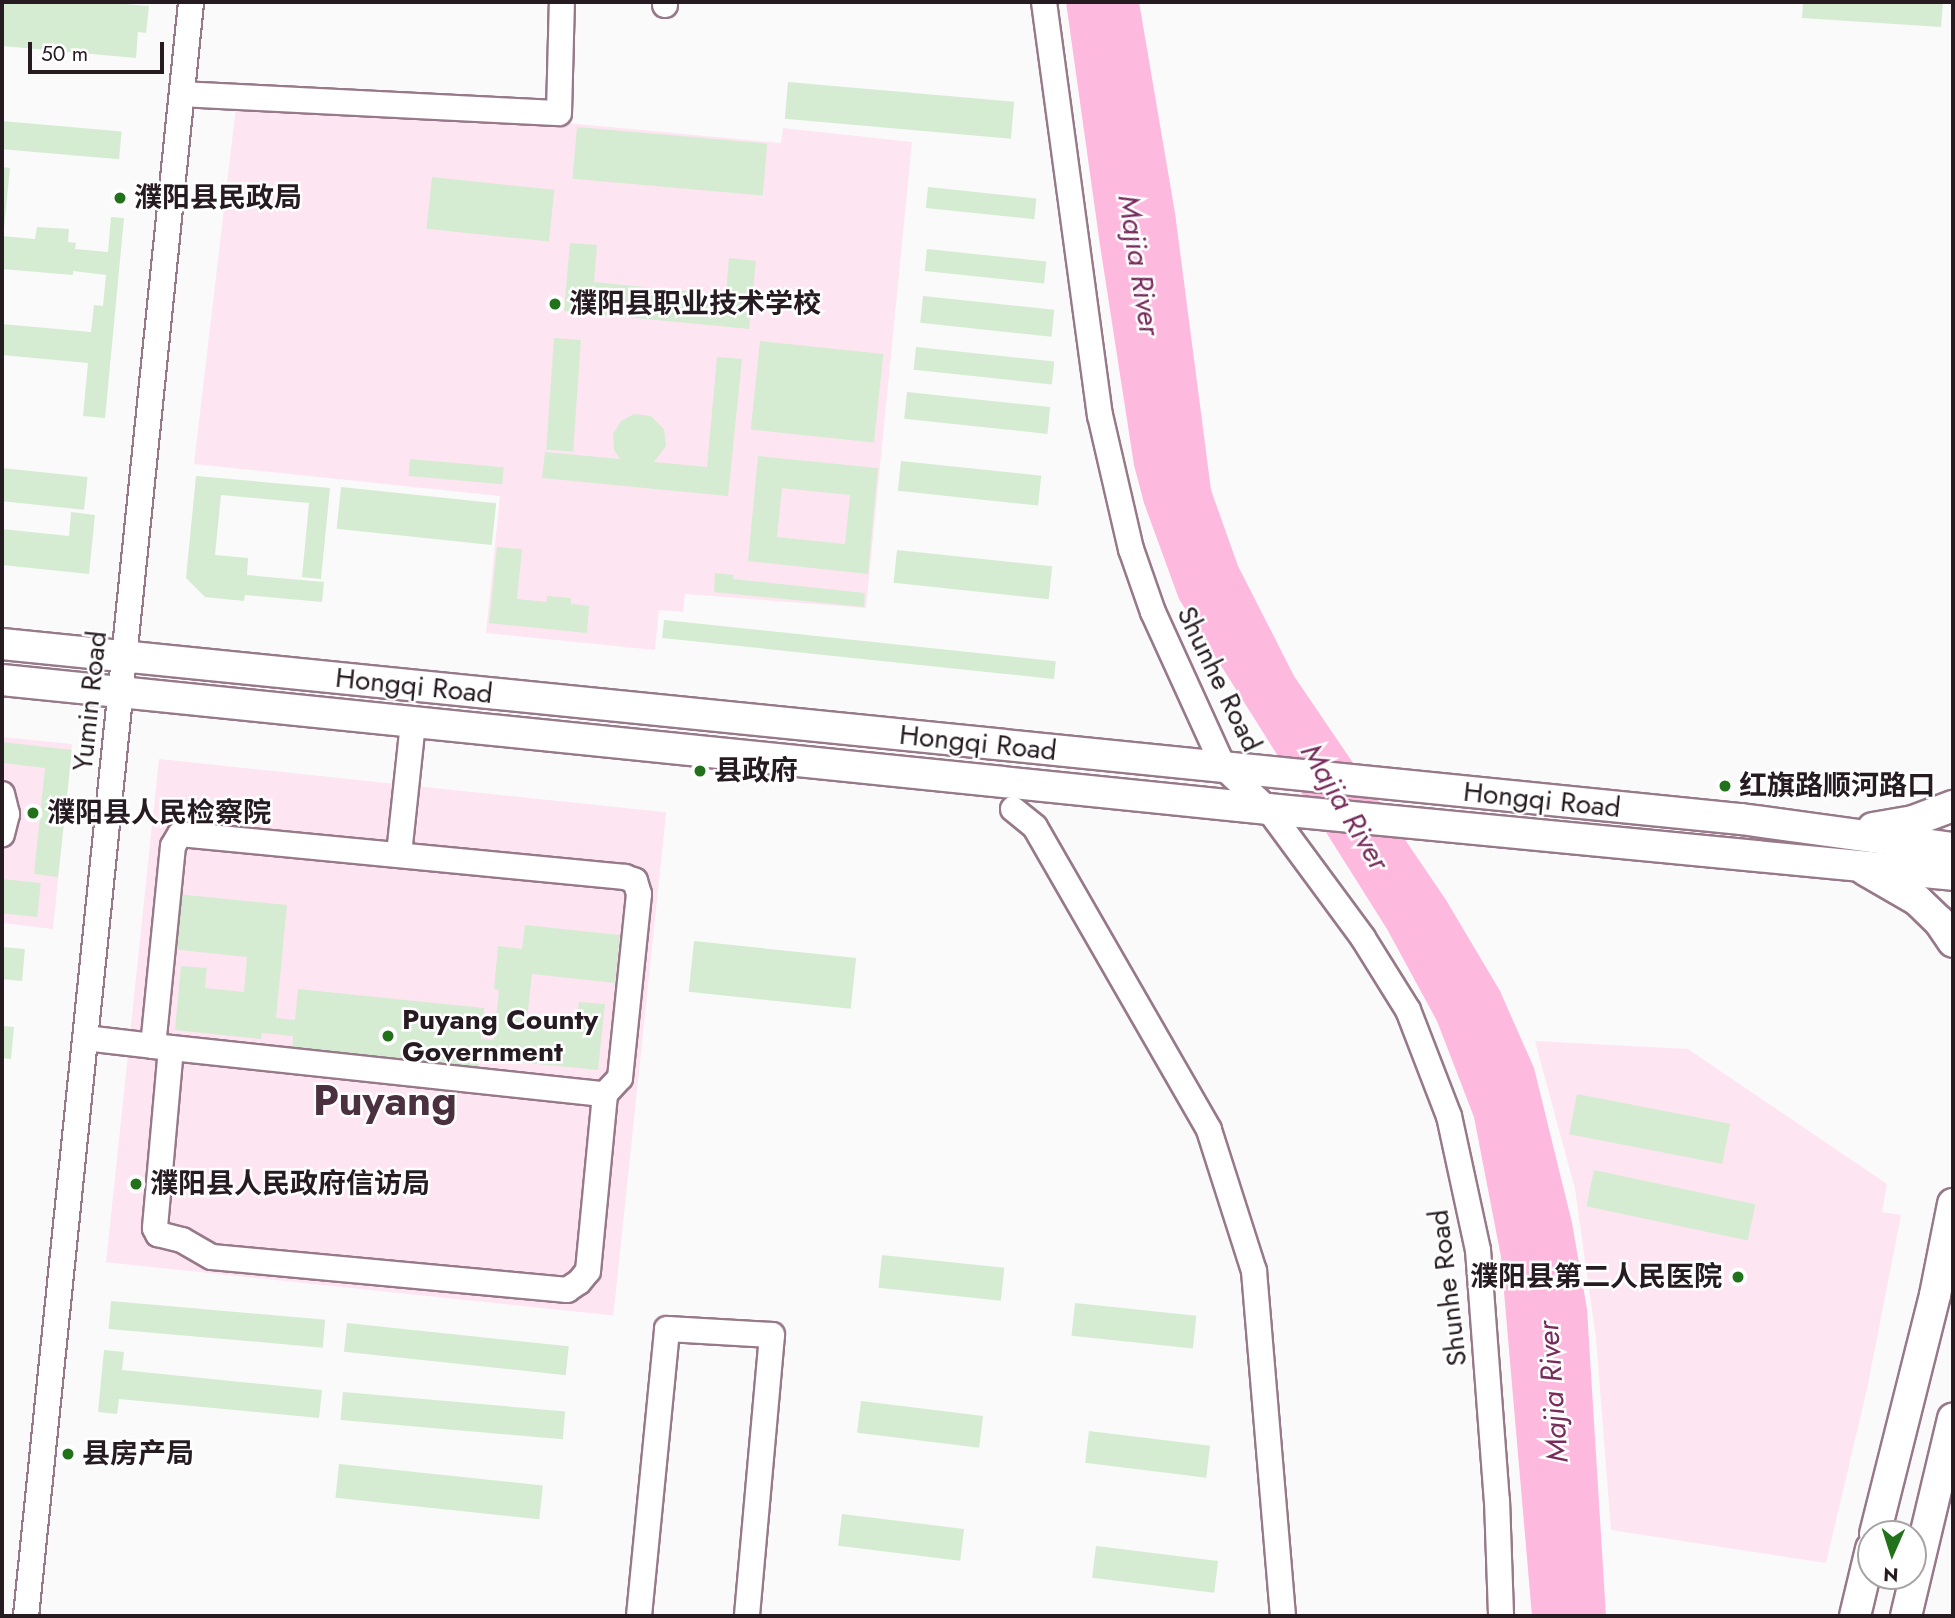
<!DOCTYPE html>
<meta charset="utf-8">
<style>
body{margin:0}
#map{position:relative;width:1955px;height:1618px;overflow:hidden;background:#fafafa;font-family:Jost,"Noto Sans SC",sans-serif}
div>[style]{position:absolute}
.built>*{inset:0;background:#fee5f2;transform-origin:0 0}
.water>*{inset:0;background:#fdb9de}
.building>*{inset:0;background:#d5ecd2;transform-origin:0 0}
.roads{filter:drop-shadow(2px 0 #977989) drop-shadow(-2px 0 #977989) drop-shadow(0 2px #977989) drop-shadow(0 -2px #977989)}
.minor>*{height:24px;margin:-12px;padding:0 12px;transform-origin:12px;border-radius:12px;background:#fff}
.major>*{height:30px;margin:-15px;padding:0 15px;transform-origin:15px;border-radius:15px;background:#fff}
.dots>*{width:19px;height:19px;translate:-50% -50%;box-sizing:border-box;border:4px solid #fff;border-radius:50%}
span{translate:-50% -50%;white-space:nowrap;text-align:center;line-height:1.15;-webkit-text-stroke:5px #fff;paint-order:stroke}
.poi-label{font-size:28px;color:#261b21;font-weight:700}
.left{translate:0 -50%;text-align:left}
.right{translate:-100% -50%;text-align:right}
.street-label{font-size:28px;color:#261b21}
.water-label{font-size:30px;color:#782c5b;font-style:italic}
.town-label{font-size:42px;color:#4b313f;font-weight:700}
.frame{position:absolute;inset:0;border:4px solid #261b21;pointer-events:none}
.north{position:absolute;left:1857px;top:1520px;width:70px;height:70px;box-sizing:border-box;background:#fff;border:2px solid #a8a4a6;border-radius:50%;rotate:183deg;font-size:19px;font-weight:700;line-height:28px;text-align:center;color:#261b21}
.north::after{content:'';display:block;margin:auto;width:24px;height:32px;background:#21721a;clip-path:polygon(50% 0,100% 100%,50% 72%,0 100%)}
.scale{position:absolute;left:28px;top:42px;width:136px;height:32px;box-sizing:border-box;border:4px solid #261b21;border-top:0;padding-left:9px;font-size:21px;line-height:24px;white-space:nowrap;color:#261b21;-webkit-text-stroke:5px #fff;paint-order:stroke}
</style>
<div id="map">
<div class="built">
<div style="clip-path:polygon(236px 107px,556px 122px,781px 143px,783px 128px,912px 142px,866px 608px,685px 594px,683px 612px,659px 610px,655px 650px,486px 633px,500px 496px,194px 464px)"></div>
<div style="clip-path:polygon(2px 737px,72px 744px,53px 929px,2px 923px)"></div>
<div style="left:159px;top:759px;width:510px;height:506px;rotate:6deg"></div>
<div style="clip-path:polygon(1535px 1041px,1688px 1049px,1887px 1184px,1882px 1212px,1901px 1215px,1867px 1389px,1826px 1563px,1611px 1530px,1596px 1338px,1575px 1189px)"></div>
</div>
<div class="water">
<div style="clip-path:polygon(1066px 2px,1139px 2px,1175px 213px,1211px 490px,1238px 566px,1294px 676px,1446px 900px,1500px 991px,1534px 1068px,1572px 1223px,1587px 1309px,1606px 1616px,1532px 1616px,1501px 1257px,1474px 1117px,1437px 1021px,1387px 929px,1179px 599px,1144px 503px,1134px 465px,1100px 245px)"></div>
</div>
<div class="building">
<div style="clip-path:polygon(3px 2px,101px 2px,149px 6px,146px 33px,138px 32px,136px 58px,2px 46px)"></div>
<div style="clip-path:polygon(1803px 2px,1943px 2px,1941px 27px,1802px 18px)"></div>
<div style="left:788px;top:82px;width:227px;height:37px;rotate:5deg"></div>
<div style="left:2px;top:121px;width:120px;height:28px;rotate:5deg"></div>
<div style="left:577px;top:127px;width:191px;height:52px;rotate:5deg"></div>
<div style="clip-path:polygon(2px 167px,10px 168px,4px 228px,2px 228px)"></div>
<div style="left:432px;top:177px;width:123px;height:52px;rotate:6deg"></div>
<div style="left:928px;top:187px;width:109px;height:21px;rotate:6deg"></div>
<div style="clip-path:polygon(111px 217px,124px 218px,105px 418px,83px 416px,88px 363px,2px 355px,2px 324px,91px 332px,94px 305px,103px 306px,106px 275px,73px 271px,73px 275px,2px 269px,2px 236px,35px 239px,37px 227px,69px 229px,68px 242px,76px 243px,75px 249px,108px 252px)"></div>
<div style="clip-path:polygon(570px 243px,597px 245px,594px 282px,726px 295px,729px 258px,756px 261px,749px 329px,564px 311px)"></div>
<div style="left:927px;top:249px;width:120px;height:22px;rotate:6deg"></div>
<div style="left:923px;top:296px;width:132px;height:27px;rotate:6deg"></div>
<div style="left:554px;top:338px;width:27px;height:112px;rotate:4deg"></div>
<div style="left:760px;top:341px;width:124px;height:89px;rotate:6deg"></div>
<div style="left:916px;top:347px;width:139px;height:23px;rotate:6deg"></div>
<div style="clip-path:polygon(717px 357px,742px 359px,728px 496px,542px 478px,545px 452px,620px 459px,614px 450px,613px 434px,621px 421px,634px 414px,651px 416px,664px 429px,666px 446px,654px 462px,707px 467px)"></div>
<div style="left:907px;top:392px;width:144px;height:27px;rotate:6deg"></div>
<div style="clip-path:polygon(evenodd,758px 456px,878px 468px,868px 574px,748px 561px,758px 456px,782px 488px,850px 495px,845px 544px,777px 537px,782px 488px)"></div>
<div style="left:410px;top:459px;width:94px;height:17px;rotate:5deg"></div>
<div style="left:901px;top:461px;width:141px;height:30px;rotate:6deg"></div>
<div style="left:2px;top:468px;width:86px;height:33px;rotate:6deg"></div>
<div style="clip-path:polygon(196px 476px,330px 488px,321px 579px,302px 577px,309px 503px,221px 495px,215px 555px,248px 558px,247px 575px,324px 582px,322px 602px,245px 595px,244px 601px,205px 597px,186px 578px)"></div>
<div style="left:341px;top:487px;width:156px;height:42px;rotate:6deg"></div>
<div style="clip-path:polygon(71px 512px,95px 515px,89px 574px,2px 565px,2px 529px,69px 536px)"></div>
<div style="clip-path:polygon(497px 547px,522px 549px,517px 599px,547px 602px,547px 596px,571px 598px,571px 604px,589px 606px,587px 633px,489px 623px)"></div>
<div style="left:897px;top:550px;width:156px;height:33px;rotate:6deg"></div>
<div style="clip-path:polygon(715px 573px,734px 575px,733px 579px,865px 593px,864px 607px,714px 592px)"></div>
<div style="left:664px;top:620px;width:394px;height:18px;rotate:6deg"></div>
<div style="clip-path:polygon(2px 742px,72px 750px,58px 877px,34px 874px,45px 768px,2px 763px)"></div>
<div style="left:2px;top:879px;width:39px;height:34px;rotate:6deg"></div>
<div style="clip-path:polygon(177px 894px,287px 905px,276px 1018px,295px 1020px,298px 989px,484px 1008px,481px 1039px,494px 1040px,499px 990px,494px 989px,498px 946px,522px 949px,525px 925px,620px 935px,615px 983px,532px 974px,527px 1020px,576px 1025px,579px 1002px,605px 1004px,598px 1070px,479px 1058px,478px 1072px,292px 1053px,293px 1036px,262px 1033px,261px 1039px,175px 1030px,181px 966px,207px 968px,205px 988px,244px 992px,247px 957px,171px 949px)"></div>
<div style="left:694px;top:941px;width:163px;height:51px;rotate:6deg"></div>
<div style="left:2px;top:947px;width:23px;height:32px;rotate:5deg"></div>
<div style="clip-path:polygon(2px 1026px,14px 1027px,11px 1059px,2px 1058px)"></div>
<div style="left:1577px;top:1094px;width:156px;height:41px;rotate:11deg"></div>
<div style="left:1594px;top:1170px;width:165px;height:37px;rotate:12deg"></div>
<div style="left:882px;top:1255px;width:123px;height:33px;rotate:6deg"></div>
<div style="left:111px;top:1301px;width:215px;height:28px;rotate:5deg"></div>
<div style="left:1075px;top:1303px;width:122px;height:33px;rotate:6deg"></div>
<div style="left:347px;top:1323px;width:223px;height:29px;rotate:6deg"></div>
<div style="clip-path:polygon(104px 1350px,124px 1352px,122px 1370px,322px 1390px,319px 1418px,119px 1399px,117px 1414px,98px 1412px)"></div>
<div style="left:343px;top:1392px;width:223px;height:28px;rotate:5deg"></div>
<div style="left:861px;top:1401px;width:123px;height:32px;rotate:7deg"></div>
<div style="left:1089px;top:1431px;width:122px;height:32px;rotate:7deg"></div>
<div style="left:339px;top:1464px;width:205px;height:34px;rotate:6deg"></div>
<div style="left:842px;top:1514px;width:123px;height:32px;rotate:7deg"></div>
<div style="left:1096px;top:1546px;width:123px;height:32px;rotate:7deg"></div>
</div>
<div class="roads">
<div class="minor">
<div style="left:1044px;top:2px;width:417px;rotate:82.3deg"></div>
<div style="left:1100px;top:415px;width:138px;rotate:77deg"></div>
<div style="left:1131px;top:549px;width:67px;rotate:70.8deg"></div>
<div style="left:1153px;top:612px;width:171px;rotate:65.5deg"></div>
<div style="left:1224px;top:768px;width:60px;rotate:43deg"></div>
<div style="left:1268px;top:809px;width:160px;rotate:53.6deg"></div>
<div style="left:1363px;top:938px;width:85px;rotate:58deg"></div>
<div style="left:1408px;top:1010px;width:114px;rotate:68.9deg"></div>
<div style="left:1449px;top:1116px;width:137px;rotate:77.8deg"></div>
<div style="left:1478px;top:1250px;width:251px;rotate:85.7deg"></div>
<div style="left:1497px;top:1500px;width:116px;rotate:88deg"></div>
<div style="left:665px;top:5px;width:3px;rotate:-90deg"></div>
<div style="left:182px;top:94px;width:377px;rotate:2.9deg"></div>
<div style="left:559px;top:113px;width:111px;rotate:-88.5deg"></div>
<div style="left:2px;top:794px;width:21px;rotate:76deg"></div>
<div style="left:7px;top:814px;width:21px;rotate:104deg"></div>
<div style="left:1013px;top:809px;width:28px;rotate:39deg"></div>
<div style="left:1035px;top:827px;width:349px;rotate:60.1deg"></div>
<div style="left:1209px;top:1130px;width:148px;rotate:72.3deg"></div>
<div style="left:1254px;top:1271px;width:346px;rotate:85.2deg"></div>
<div style="left:399px;top:854px;width:133px;rotate:-83.9deg"></div>
<div style="left:85px;top:1038px;width:68px;rotate:6.7deg"></div>
<div style="left:153px;top:1046px;width:455px;rotate:6.1deg"></div>
<div style="left:605px;top:1094px;width:22px;rotate:-47deg"></div>
<div style="left:620px;top:1078px;width:185px;rotate:-84.1deg"></div>
<div style="left:639px;top:894px;width:14px;rotate:-107deg"></div>
<div style="left:635px;top:881px;width:11px;rotate:-158deg"></div>
<div style="left:625px;top:877px;width:447px;rotate:-174.5deg"></div>
<div style="left:180px;top:834px;width:14px;rotate:120deg"></div>
<div style="left:173px;top:846px;width:201px;rotate:95.7deg"></div>
<div style="left:171px;top:1048px;width:181px;rotate:95.1deg"></div>
<div style="left:155px;top:1228px;width:7px;rotate:63deg"></div>
<div style="left:158px;top:1234px;width:25px;rotate:14deg"></div>
<div style="left:182px;top:1240px;width:34px;rotate:30deg"></div>
<div style="left:212px;top:1257px;width:357px;rotate:5.3deg"></div>
<div style="left:567px;top:1290px;width:14px;rotate:-34deg"></div>
<div style="left:579px;top:1282px;width:14px;rotate:-51deg"></div>
<div style="left:588px;top:1271px;width:178px;rotate:-84.5deg"></div>
<div style="left:26px;top:1616px;width:1622px;rotate:-84.16deg"></div>
<div style="left:639px;top:1616px;width:288px;rotate:-84.4deg"></div>
<div style="left:667px;top:1329px;width:105px;rotate:3.3deg"></div>
<div style="left:772px;top:1335px;width:282px;rotate:95.1deg"></div>
</div>
<div class="major">
<div style="left:2px;top:644px;width:1748px;rotate:5.75deg"></div>
<div style="left:1741px;top:819px;width:214px;rotate:7.8deg"></div>
<div style="left:2px;top:680px;width:1273px;rotate:5.82deg"></div>
<div style="left:1268px;top:809px;width:688px;rotate:5.5deg"></div>
<div style="left:1873px;top:828px;width:41px;rotate:-9.9deg"></div>
<div style="left:1913px;top:821px;width:43px;rotate:-20.6deg"></div>
<div style="left:1865px;top:870px;width:60px;rotate:30deg"></div>
<div style="left:1917px;top:900px;width:30px;rotate:44deg"></div>
<div style="left:1939px;top:921px;width:25px;rotate:56deg"></div>
<div style="left:1875px;top:1534px;width:246px;rotate:-75.9deg"></div>
<div style="left:1935px;top:1295px;width:93px;rotate:-78.8deg"></div>
<div style="left:1855px;top:1616px;width:69px;rotate:-76.6deg"></div>
<div style="left:1906px;top:1616px;width:203px;rotate:-76.6deg"></div>
</div>
</div>
<div class="dots">
<div style="left:120px;top:198px;background:#21721a"></div>
<div style="left:555px;top:304px;background:#21721a"></div>
<div style="left:700px;top:771px;background:#21721a"></div>
<div style="left:1725px;top:786px;background:#21721a"></div>
<div style="left:33px;top:813px;background:#21721a"></div>
<div style="left:388px;top:1036px;background:#21721a"></div>
<div style="left:136px;top:1184px;background:#21721a"></div>
<div style="left:1738px;top:1277px;background:#21721a"></div>
<div style="left:68px;top:1454px;background:#21721a"></div>
</div>
<div class="poi-label">
<span class="left" style="left:134px;top:198px">濮阳县民政局</span>
<span class="left" style="left:569px;top:304px">濮阳县职业技术学校</span>
<span class="left" style="left:714px;top:771px">县政府</span>
<span class="left" style="left:1739px;top:786px">红旗路顺河路口</span>
<span class="left" style="left:47px;top:813px">濮阳县人民检察院</span>
<span class="left" style="left:402px;top:1036px">Puyang County<br>Government</span>
<span class="left" style="left:150px;top:1184px">濮阳县人民政府信访局</span>
<span class="right" style="left:1722px;top:1277px">濮阳县第二人民医院</span>
<span class="left" style="left:82px;top:1454px">县房产局</span>
</div>
<div class="street-label">
<span style="left:1219px;top:679px;rotate:64deg">Shunhe Road</span>
<span style="left:414px;top:686px;rotate:6deg">Hongqi Road</span>
<span style="left:90px;top:701px;rotate:-84deg">Yumin Road</span>
<span style="left:978px;top:743px;rotate:6deg">Hongqi Road</span>
<span style="left:1542px;top:800px;rotate:6deg">Hongqi Road</span>
<span style="left:1448px;top:1288px;rotate:-97deg">Shunhe Road</span>
</div>
<div class="water-label">
<span style="left:1139px;top:265px;rotate:81deg">Majia River</span>
<span style="left:1345px;top:807px;rotate:59deg">Majia River</span>
<span style="left:1553px;top:1392px;rotate:-94deg">Majia River</span>
</div>
<div class="town-label">
<span style="left:385px;top:1101px">Puyang</span>
</div>
<div class="frame"></div>
<div class="north">N</div>
<div class="scale">50 m</div>
</div>
